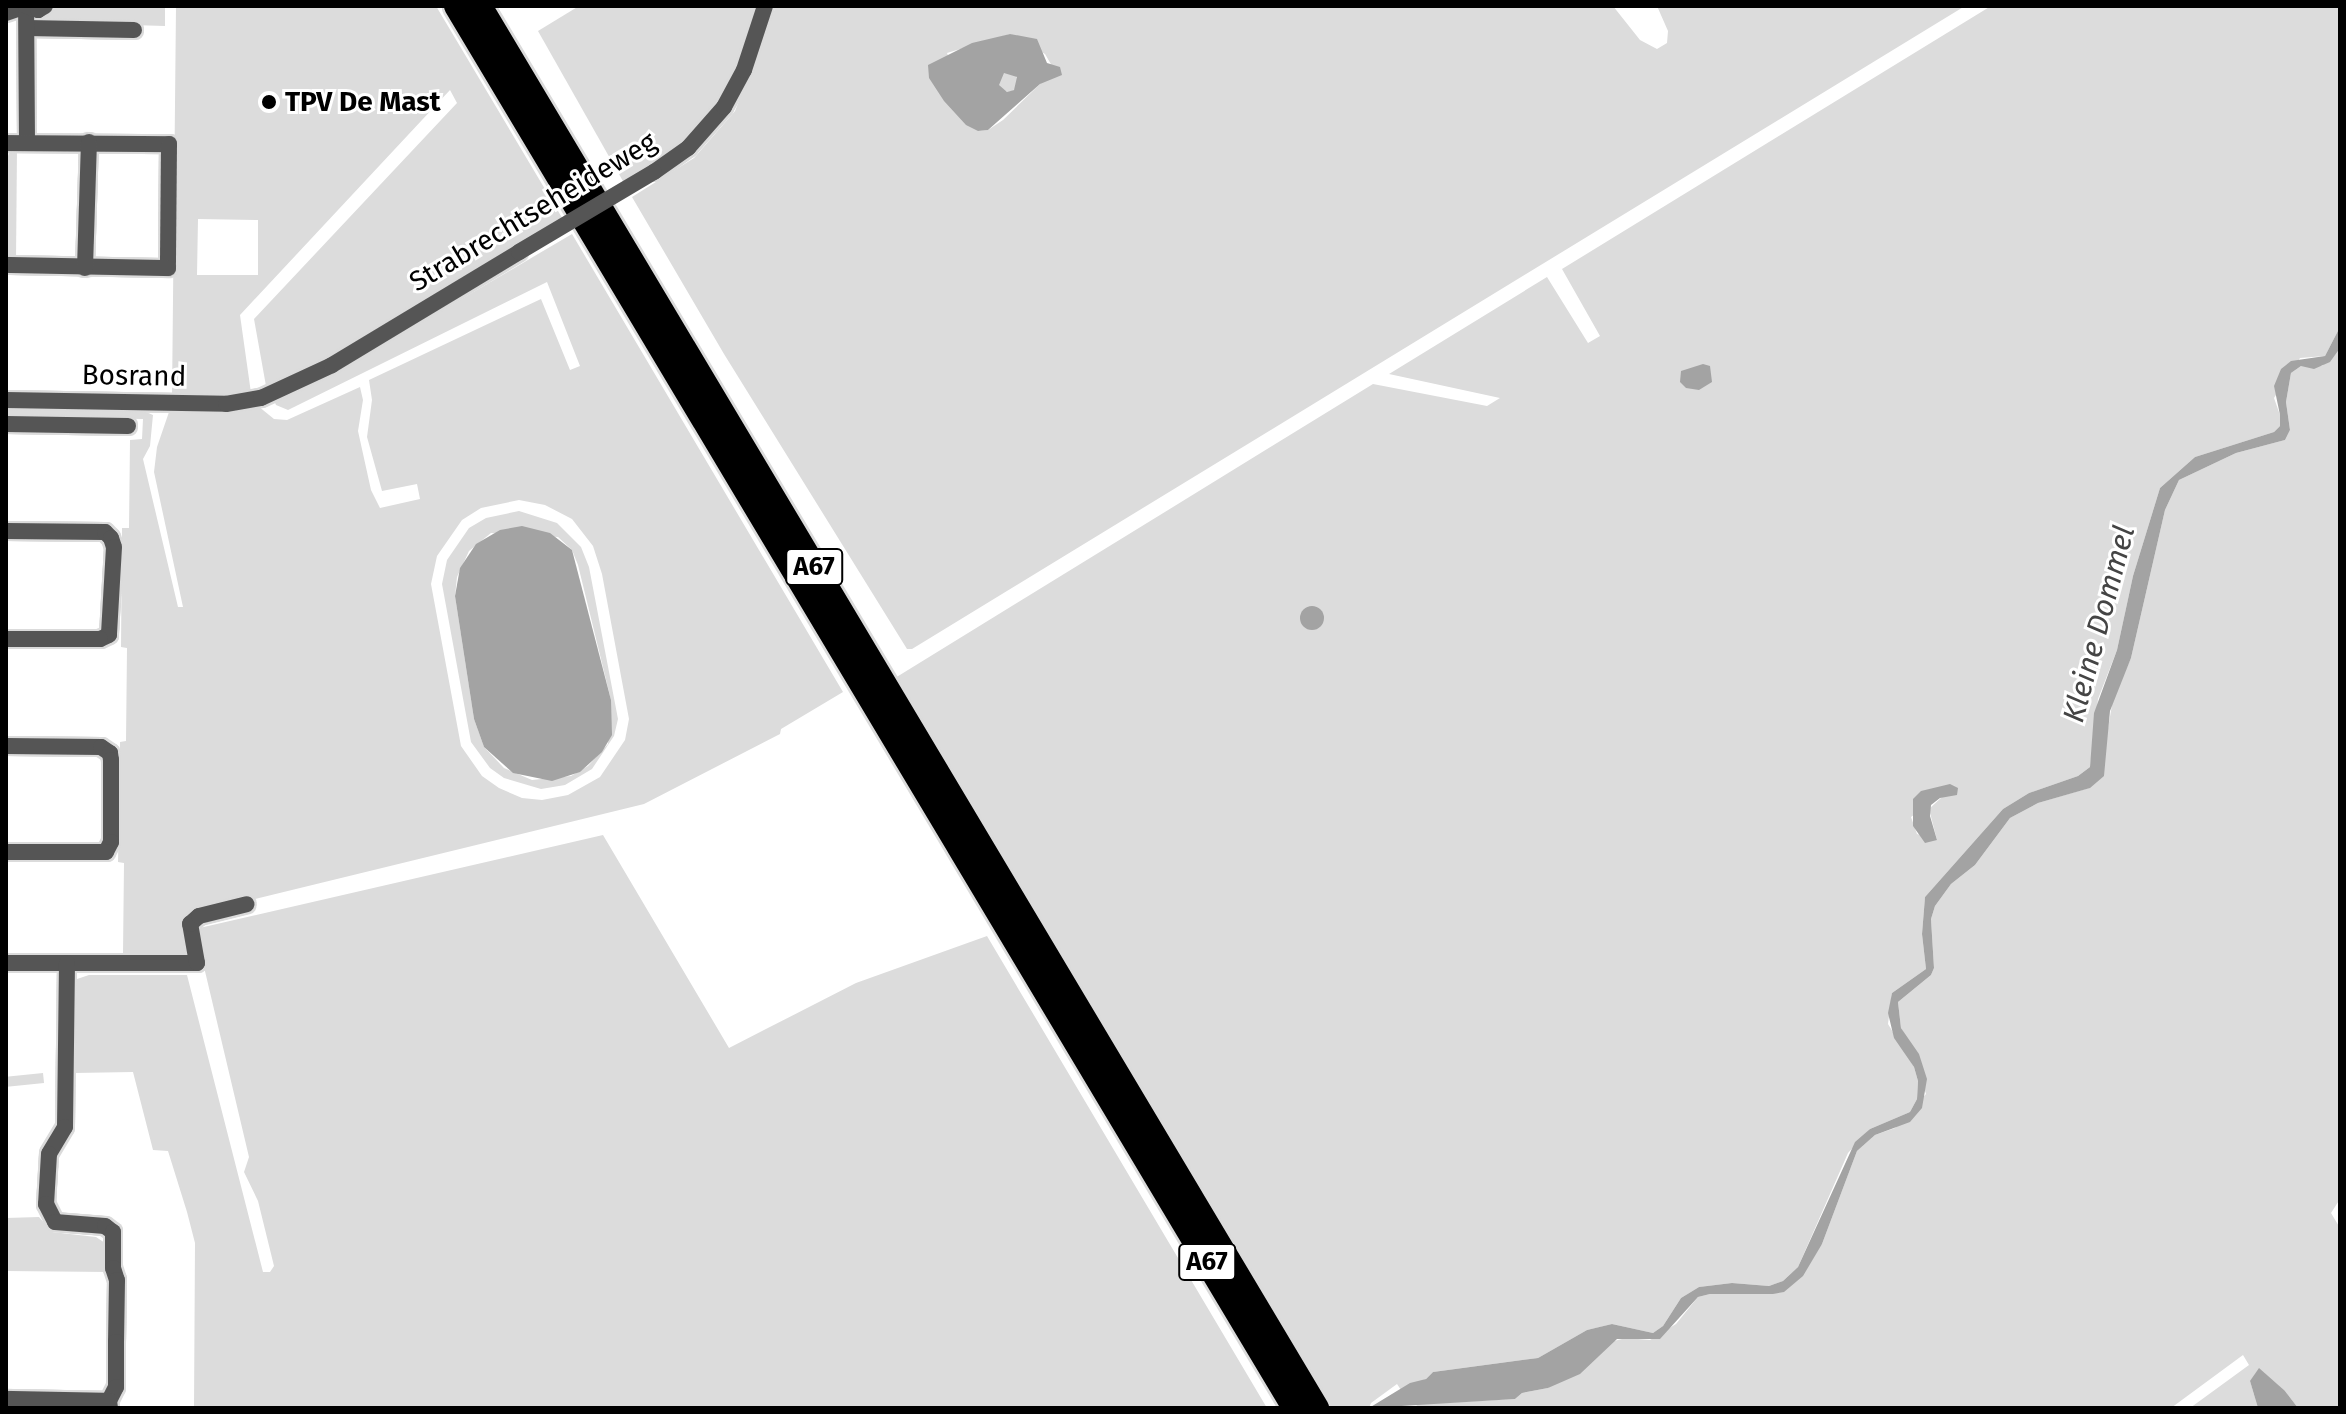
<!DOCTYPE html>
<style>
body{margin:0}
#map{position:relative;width:2346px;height:1414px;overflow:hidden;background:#fff;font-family:"Fira Sans",sans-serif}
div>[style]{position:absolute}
.green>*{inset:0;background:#dcdcdc;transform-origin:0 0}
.round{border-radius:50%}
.water>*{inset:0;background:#a3a3a3}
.roads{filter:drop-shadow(2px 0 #dbdbdb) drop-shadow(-2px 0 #dbdbdb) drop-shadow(0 2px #dbdbdb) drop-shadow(0 -2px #dbdbdb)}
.minor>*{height:16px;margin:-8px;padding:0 8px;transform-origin:8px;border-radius:8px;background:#555}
.highway>*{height:24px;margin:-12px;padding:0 12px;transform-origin:12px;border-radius:12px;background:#000}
.minor-bridge>*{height:16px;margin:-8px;padding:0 8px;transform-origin:8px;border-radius:8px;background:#555}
.dots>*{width:22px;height:22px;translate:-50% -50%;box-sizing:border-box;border:4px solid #fff;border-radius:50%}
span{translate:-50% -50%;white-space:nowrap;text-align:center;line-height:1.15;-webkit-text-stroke:6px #fff;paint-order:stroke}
.shield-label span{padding:2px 6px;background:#fff;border:2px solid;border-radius:6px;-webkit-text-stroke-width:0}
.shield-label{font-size:26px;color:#000;font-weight:700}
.poi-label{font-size:28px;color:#000;font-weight:700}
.left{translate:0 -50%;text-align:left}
.street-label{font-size:28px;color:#000}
.water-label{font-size:30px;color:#444;font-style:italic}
.frame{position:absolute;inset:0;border:8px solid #000;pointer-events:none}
</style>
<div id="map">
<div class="green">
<div style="clip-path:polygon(54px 6px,165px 6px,165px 26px,132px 25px,132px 21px,37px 21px,37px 16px)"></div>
<div style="clip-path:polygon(evenodd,176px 6px,436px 6px,564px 221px,316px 370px,273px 386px,266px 386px,254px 319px,457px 103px,450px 90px,240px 315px,251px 393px,220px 399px,172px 397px,176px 6px,198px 219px,258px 220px,258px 275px,197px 275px,198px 219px)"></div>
<div style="clip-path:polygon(579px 6px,758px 6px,731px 77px,711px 111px,691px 138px,624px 183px,538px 31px)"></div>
<div style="clip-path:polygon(evenodd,776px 6px,1613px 6px,1640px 40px,1657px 49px,1667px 43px,1668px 31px,1657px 6px,1965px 6px,912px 649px,907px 649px,724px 354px,632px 197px,694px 158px,735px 111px,776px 6px,1010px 34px,1045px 54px,1052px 66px,1040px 84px,1003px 120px,988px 130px,978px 131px,947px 53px,1010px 34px)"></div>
<div style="clip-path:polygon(evenodd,1991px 6px,2340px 6px,2340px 327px,2325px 356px,2300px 358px,2274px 398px,2280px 415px,2280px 426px,2274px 432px,2195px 457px,2160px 488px,2133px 576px,2117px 650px,2098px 699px,2090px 767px,2078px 776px,2029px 793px,2003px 809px,1925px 897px,1922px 934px,1926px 969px,1892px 993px,1888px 1024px,1914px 1067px,1918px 1081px,1917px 1099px,1910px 1112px,1870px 1129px,1848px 1153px,1798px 1267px,1783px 1281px,1769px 1286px,1732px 1283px,1699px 1287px,1681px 1298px,1663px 1326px,1653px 1333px,1612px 1324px,1600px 1327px,1587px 1330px,1538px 1358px,1433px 1372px,1426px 1379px,1401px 1390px,1397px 1384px,1371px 1403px,1369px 1408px,1331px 1408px,895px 678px,1373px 384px,1487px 406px,1500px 398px,1389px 374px,1547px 277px,1588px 343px,1600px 336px,1562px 269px,1991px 6px,1955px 785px,1929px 809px,1937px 840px,1917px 834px,1911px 817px,1955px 785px)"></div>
<div class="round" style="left:998px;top:72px;width:20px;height:20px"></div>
<div style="clip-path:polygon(17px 148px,16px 260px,7px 257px,6px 253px,6px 163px,10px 149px)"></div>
<div style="clip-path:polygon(evenodd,572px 234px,843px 692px,781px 729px,780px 734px,644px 804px,185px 916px,191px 942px,187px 953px,123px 953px,124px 863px,118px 862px,120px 742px,126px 741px,127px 648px,121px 647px,122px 528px,129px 528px,130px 440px,142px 439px,143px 419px,6px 417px,6px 407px,146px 412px,153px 415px,150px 446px,143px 459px,178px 607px,183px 607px,154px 472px,157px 447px,169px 412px,214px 412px,258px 406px,274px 419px,287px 420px,360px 387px,363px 400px,358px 431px,371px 490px,380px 508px,420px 499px,417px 484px,382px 491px,367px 437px,372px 400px,369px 380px,541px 299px,570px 370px,580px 366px,547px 282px,288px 410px,276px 405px,273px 398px,334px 374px,572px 234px,519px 500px,545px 505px,572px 519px,593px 546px,602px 574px,629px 719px,625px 740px,600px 777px,568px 795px,542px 800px,522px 798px,499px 788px,482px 776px,461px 746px,431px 584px,437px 556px,462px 520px,481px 508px,519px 500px)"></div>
<div style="clip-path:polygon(2340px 348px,2340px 1199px,2331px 1213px,2340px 1228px,2340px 1408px,2298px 1408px,2285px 1391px,2250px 1381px,2258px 1408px,2190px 1408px,2249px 1365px,2243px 1355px,2171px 1408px,1413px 1408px,1419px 1404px,1515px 1399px,1522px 1393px,1548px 1388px,1610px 1342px,1626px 1338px,1650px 1340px,1676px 1324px,1698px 1297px,1710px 1294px,1773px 1294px,1822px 1244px,1857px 1151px,1875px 1135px,1895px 1128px,1926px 1094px,1908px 1040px,1901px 1028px,1898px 1002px,1931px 975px,1934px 968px,1931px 919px,1935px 906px,1951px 884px,1975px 865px,2010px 818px,2038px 803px,2089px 788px,2106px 740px,2113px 699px,2131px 658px,2165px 510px,2179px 480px,2236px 453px,2285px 440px,2290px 430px,2286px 402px,2291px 373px,2301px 366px,2322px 366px)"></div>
<div style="clip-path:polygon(evenodd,519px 511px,557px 523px,581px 547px,589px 567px,618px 719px,614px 736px,592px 769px,565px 785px,541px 789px,504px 778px,490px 768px,471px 742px,442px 584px,447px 560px,469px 528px,486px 518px,519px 511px,491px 533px,558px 537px,572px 550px,578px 565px,611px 700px,608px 744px,588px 766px,571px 776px,532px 780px,504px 768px,484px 747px,474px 719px,455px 596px,457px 577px,469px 551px,491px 533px)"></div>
<div style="clip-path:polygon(603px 835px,729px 1048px,856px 983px,987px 936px,1267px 1408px,194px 1408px,195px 1243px,187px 1212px,168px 1151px,153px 1150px,133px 1072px,74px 1073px,71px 1052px,74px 980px,89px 975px,187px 975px,263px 1272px,270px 1272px,274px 1266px,258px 1201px,244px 1172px,249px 1157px,195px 929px)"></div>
<div style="left:43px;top:1073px;width:10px;height:37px;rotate:84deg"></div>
<div style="clip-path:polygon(39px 1217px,52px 1232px,96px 1237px,105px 1243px,109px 1272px,6px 1271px,6px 1218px)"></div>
</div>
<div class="water">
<div style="clip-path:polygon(evenodd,1010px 34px,1037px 39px,1047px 63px,1060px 67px,1062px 75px,1040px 84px,988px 130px,978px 131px,966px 125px,944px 101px,929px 78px,928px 65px,972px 43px,1010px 34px,1004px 73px,1017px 77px,1014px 90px,1007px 92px,999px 85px,1004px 73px)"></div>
<div style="clip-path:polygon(2340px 327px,2340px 348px,2330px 362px,2314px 369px,2301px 366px,2291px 373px,2286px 402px,2290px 430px,2285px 440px,2236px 453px,2179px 480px,2165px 510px,2131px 658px,2110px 711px,2104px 776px,2090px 788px,2038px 803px,2010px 818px,1975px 865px,1951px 884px,1935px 906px,1931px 919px,1934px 968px,1931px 975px,1898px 1002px,1901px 1028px,1919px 1054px,1927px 1079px,1922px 1108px,1910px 1122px,1875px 1135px,1857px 1151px,1822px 1244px,1803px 1276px,1784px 1292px,1773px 1294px,1710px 1294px,1698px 1297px,1660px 1339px,1617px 1339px,1580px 1374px,1548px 1388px,1522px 1393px,1515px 1399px,1369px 1408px,1410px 1383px,1426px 1379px,1433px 1372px,1538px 1358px,1587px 1330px,1612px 1324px,1653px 1333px,1663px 1326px,1681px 1298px,1699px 1287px,1732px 1283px,1769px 1286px,1783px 1281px,1798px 1267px,1855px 1142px,1870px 1129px,1910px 1112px,1917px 1099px,1918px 1081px,1914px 1067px,1894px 1038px,1888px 1013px,1892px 993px,1926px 969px,1922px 934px,1925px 897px,2003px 809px,2029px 793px,2078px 776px,2090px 767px,2094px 713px,2117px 650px,2133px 576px,2160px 488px,2195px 457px,2274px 432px,2280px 426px,2280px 415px,2274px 386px,2281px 369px,2291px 361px,2325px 356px)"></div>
<div style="clip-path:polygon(1703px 364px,1710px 366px,1712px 382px,1699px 390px,1686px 388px,1680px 382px,1681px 371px)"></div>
<div style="clip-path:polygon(522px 526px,550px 533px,572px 550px,611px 700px,612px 735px,602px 752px,580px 772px,552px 781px,513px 773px,484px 747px,474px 719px,455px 596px,460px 568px,476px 544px,500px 530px)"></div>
<div class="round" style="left:1300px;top:606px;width:24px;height:24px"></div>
<div style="clip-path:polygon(1950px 784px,1958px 788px,1957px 795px,1940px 798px,1931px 805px,1930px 816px,1937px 840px,1925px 843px,1913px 826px,1913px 799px,1921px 791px)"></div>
<div style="clip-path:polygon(2259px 1368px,2285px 1391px,2298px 1408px,2258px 1408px,2250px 1381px)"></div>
</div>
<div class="roads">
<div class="minor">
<div style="left:6px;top:13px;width:21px;rotate:-19deg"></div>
<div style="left:27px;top:28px;width:107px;rotate:1.1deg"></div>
<div style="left:27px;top:141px;width:135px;rotate:-90.4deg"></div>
<div style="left:26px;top:6px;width:13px;rotate:18deg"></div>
<div style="left:38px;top:10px;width:8px;rotate:-30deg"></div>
<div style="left:6px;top:143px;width:163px;rotate:0.4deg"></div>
<div style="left:169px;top:144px;width:124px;rotate:90.5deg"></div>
<div style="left:168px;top:268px;width:162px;rotate:-178.9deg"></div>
<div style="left:654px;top:172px;width:42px;rotate:-35.2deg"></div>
<div style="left:688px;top:148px;width:55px;rotate:-48.7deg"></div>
<div style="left:724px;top:107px;width:42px;rotate:-61.6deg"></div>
<div style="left:744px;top:70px;width:67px;rotate:-71.8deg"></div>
<div style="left:85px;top:268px;width:126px;rotate:-88.2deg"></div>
<div style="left:6px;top:400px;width:220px;rotate:1deg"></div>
<div style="left:226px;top:404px;width:36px;rotate:-10deg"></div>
<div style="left:261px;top:398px;width:78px;rotate:-24.9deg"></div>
<div style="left:332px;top:365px;width:218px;rotate:-31.1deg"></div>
<div style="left:6px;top:424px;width:122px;rotate:0.9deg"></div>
<div style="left:6px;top:531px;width:99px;rotate:0.6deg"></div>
<div style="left:105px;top:532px;width:8px;rotate:45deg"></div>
<div style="left:111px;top:538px;width:9px;rotate:72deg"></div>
<div style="left:114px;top:547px;width:88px;rotate:93.3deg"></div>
<div style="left:109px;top:635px;width:10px;rotate:156deg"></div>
<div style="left:100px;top:639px;width:94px;rotate:180deg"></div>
<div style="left:6px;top:746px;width:95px;rotate:0.6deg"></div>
<div style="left:101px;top:747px;width:11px;rotate:34deg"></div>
<div style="left:110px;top:753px;width:7px;rotate:82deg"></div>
<div style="left:111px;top:760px;width:82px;rotate:90deg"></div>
<div style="left:111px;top:842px;width:11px;rotate:117deg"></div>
<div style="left:106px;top:852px;width:100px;rotate:180deg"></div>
<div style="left:6px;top:963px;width:191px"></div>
<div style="left:197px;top:963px;width:40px;rotate:-100deg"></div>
<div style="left:190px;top:924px;width:12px;rotate:-42deg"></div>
<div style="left:199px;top:916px;width:49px;rotate:-14deg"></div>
<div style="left:67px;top:963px;width:164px;rotate:90.7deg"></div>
<div style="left:65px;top:1127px;width:31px;rotate:121deg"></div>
<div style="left:49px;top:1154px;width:50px;rotate:93.4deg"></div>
<div style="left:46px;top:1204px;width:20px;rotate:63deg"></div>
<div style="left:55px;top:1222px;width:50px;rotate:4.6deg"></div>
<div style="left:105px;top:1226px;width:10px;rotate:37deg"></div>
<div style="left:113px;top:1232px;width:36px;rotate:90deg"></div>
<div style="left:113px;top:1268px;width:13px;rotate:72deg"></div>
<div style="left:117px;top:1280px;width:62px;rotate:90.9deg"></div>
<div style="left:116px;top:1342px;width:45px;rotate:90deg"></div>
<div style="left:116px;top:1387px;width:16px;rotate:117deg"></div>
<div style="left:109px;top:1401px;width:7px;rotate:82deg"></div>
<div style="left:8px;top:1399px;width:101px;rotate:1.1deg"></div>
</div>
<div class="highway">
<div style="left:456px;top:6px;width:1633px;rotate:59.13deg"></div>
<div style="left:480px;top:6px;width:1633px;rotate:59.16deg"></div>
</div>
</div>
<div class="minor-bridge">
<div style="left:519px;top:252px;width:157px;rotate:-30.7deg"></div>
</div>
<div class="dots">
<div style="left:269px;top:102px;background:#000"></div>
</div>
<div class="shield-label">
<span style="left:814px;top:567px">A67</span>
<span style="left:1207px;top:1262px">A67</span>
</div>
<div class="poi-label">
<span class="left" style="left:285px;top:102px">TPV De Mast</span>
</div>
<div class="street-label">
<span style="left:533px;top:212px;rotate:-31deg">Strabrechtseheideweg</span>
<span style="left:134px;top:376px;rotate:1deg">Bosrand</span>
</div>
<div class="water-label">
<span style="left:2099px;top:624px;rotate:-75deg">Kleine Dommel</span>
</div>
<div class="frame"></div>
</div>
